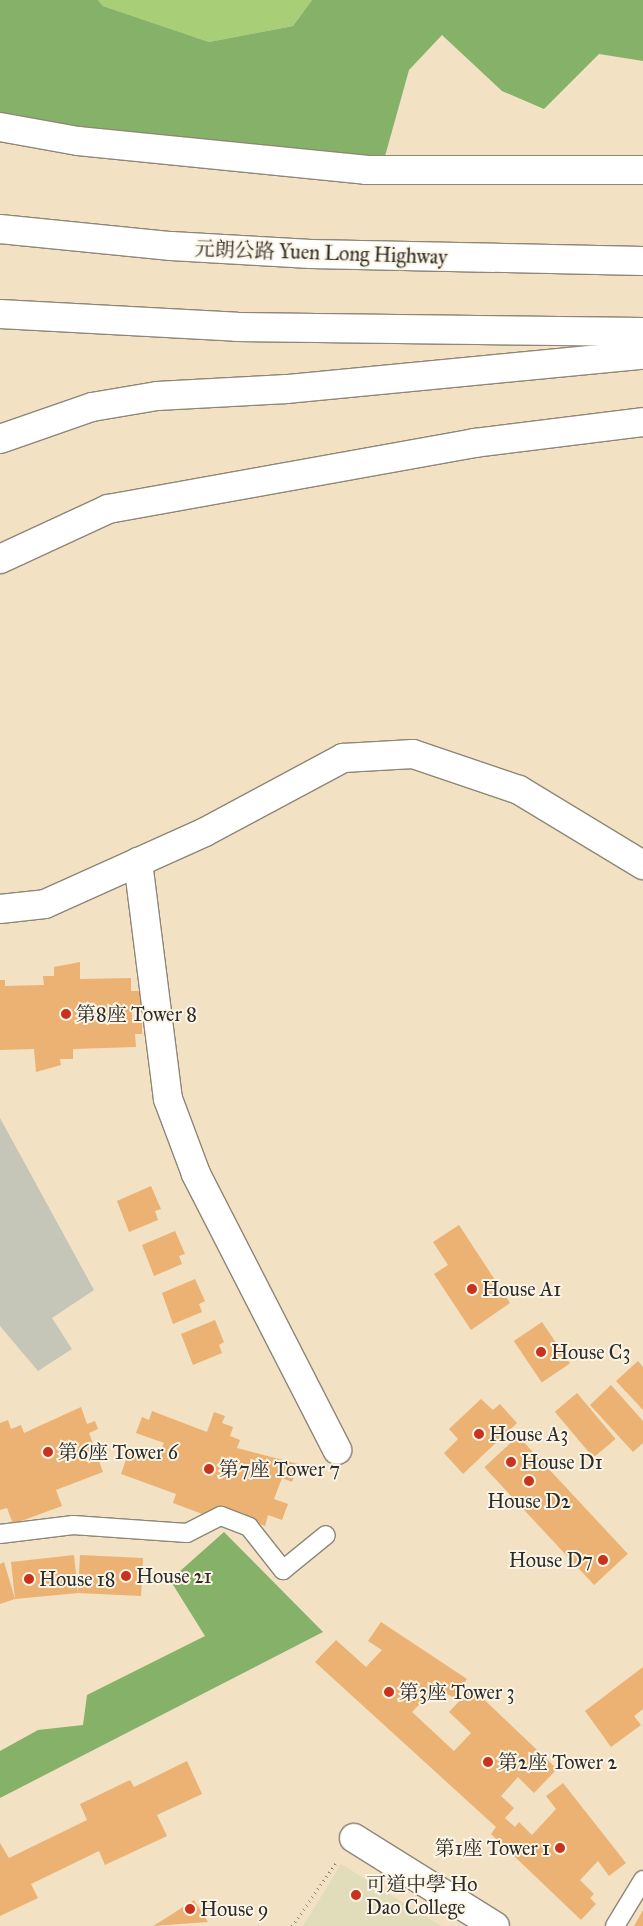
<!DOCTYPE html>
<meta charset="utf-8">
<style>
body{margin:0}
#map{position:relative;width:643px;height:1926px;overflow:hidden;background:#f2e1c3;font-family:"IM FELL Great Primer","Noto Serif TC",serif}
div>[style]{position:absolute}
.built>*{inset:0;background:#e1dcba}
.industrial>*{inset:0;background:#c5c5b8}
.green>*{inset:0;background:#a8ce78}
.forest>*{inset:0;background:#86b168}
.building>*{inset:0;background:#ebb273;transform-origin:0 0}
.path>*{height:3px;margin-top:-1.5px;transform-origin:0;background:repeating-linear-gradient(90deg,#8e8677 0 1px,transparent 0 5px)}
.roads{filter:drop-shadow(1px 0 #8e8677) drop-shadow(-1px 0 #8e8677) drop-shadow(0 1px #8e8677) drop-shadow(0 -1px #8e8677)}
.lane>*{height:18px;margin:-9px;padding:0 9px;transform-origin:9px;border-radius:9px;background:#fff}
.street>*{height:28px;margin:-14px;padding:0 14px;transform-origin:14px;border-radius:14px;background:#fff}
.highway>*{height:28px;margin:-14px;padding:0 14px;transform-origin:14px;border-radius:14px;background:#fff}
.dots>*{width:14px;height:14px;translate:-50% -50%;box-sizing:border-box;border:2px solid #fcf5e5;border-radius:50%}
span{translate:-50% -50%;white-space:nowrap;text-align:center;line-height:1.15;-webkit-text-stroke:4px #fcf5e5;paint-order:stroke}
.street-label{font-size:20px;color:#2b2b2b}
.poi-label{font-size:20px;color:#2b2b2b}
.left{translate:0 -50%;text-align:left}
.right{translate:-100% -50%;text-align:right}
</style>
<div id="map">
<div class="built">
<div style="clip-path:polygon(341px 1864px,441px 1926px,303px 1926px)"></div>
</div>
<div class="industrial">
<div style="clip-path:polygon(0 1118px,94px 1290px,52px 1318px,72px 1349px,38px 1371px,0 1326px)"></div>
</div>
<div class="green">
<div style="clip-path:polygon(98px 0,312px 0,293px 26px,209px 42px,103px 6px)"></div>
</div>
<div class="forest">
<div style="clip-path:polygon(0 0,98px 0,103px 6px,209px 42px,293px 26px,312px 0,643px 0,643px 61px,599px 54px,544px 109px,502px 91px,442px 35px,409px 70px,382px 167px,0 142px)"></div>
<div style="clip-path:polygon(224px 1532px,323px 1632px,0 1798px,0 1751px,38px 1730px,83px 1725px,87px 1695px,205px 1636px,170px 1580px)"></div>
</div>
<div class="building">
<div style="clip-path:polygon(80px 962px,80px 979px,131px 978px,131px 991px,141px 991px,141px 1005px,132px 1005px,132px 1023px,142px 1022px,142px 1034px,135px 1034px,136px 1047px,73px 1049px,73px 1059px,60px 1059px,61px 1065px,36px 1072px,34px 1049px,0 1050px,0 980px,5px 980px,5px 986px,44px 985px,43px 976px,54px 976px,54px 967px)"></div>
<div style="clip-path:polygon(151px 1186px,161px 1209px,155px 1211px,158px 1220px,129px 1232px,117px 1201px)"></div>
<div style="clip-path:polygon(459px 1225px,510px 1303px,471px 1330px,434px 1274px,448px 1265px,433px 1242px)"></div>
<div style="clip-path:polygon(175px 1231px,185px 1254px,179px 1256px,182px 1264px,154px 1276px,142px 1245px)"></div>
<div style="clip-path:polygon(195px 1279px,205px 1301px,199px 1304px,202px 1312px,173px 1324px,162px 1293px)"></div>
<div style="clip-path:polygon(215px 1320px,224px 1342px,219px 1345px,222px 1353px,193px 1365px,181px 1334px)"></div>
<div style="left:542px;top:1322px;width:50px;height:34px;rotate:56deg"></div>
<div style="clip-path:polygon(638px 1361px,643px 1367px,643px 1410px,616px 1381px)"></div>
<div style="clip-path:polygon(611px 1385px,643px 1421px,643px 1443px,633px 1452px,590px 1405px)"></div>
<div style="left:577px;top:1393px;width:60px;height:29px;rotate:50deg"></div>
<div style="clip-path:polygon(481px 1399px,493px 1410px,500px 1404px,517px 1423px,463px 1474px,444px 1453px,458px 1439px,449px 1429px)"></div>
<div style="clip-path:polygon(81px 1407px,87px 1424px,95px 1421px,98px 1429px,89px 1433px,103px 1472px,56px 1490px,62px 1506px,13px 1524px,7px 1508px,0 1510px,0 1423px,8px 1420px,11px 1429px,21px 1425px,24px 1433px)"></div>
<div style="clip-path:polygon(152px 1411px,207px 1432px,214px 1412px,225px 1416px,222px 1423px,233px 1427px,230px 1436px,240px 1440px,237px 1448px,298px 1464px,292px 1482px,282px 1478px,274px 1499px,288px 1504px,282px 1520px,268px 1515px,265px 1526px,216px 1508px,213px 1518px,173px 1503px,176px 1494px,121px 1474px,129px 1451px,138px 1454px,140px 1449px,159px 1455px,164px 1443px,136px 1433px,142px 1417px,149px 1420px)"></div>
<div style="left:518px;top:1436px;width:161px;height:46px;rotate:47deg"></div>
<div style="clip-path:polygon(74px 1555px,78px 1593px,80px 1555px,143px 1558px,141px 1596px,78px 1593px,15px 1599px,11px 1562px)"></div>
<div style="clip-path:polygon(4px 1562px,15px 1599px,0 1604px,0 1564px)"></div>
<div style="clip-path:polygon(381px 1622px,467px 1679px,454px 1698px,436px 1687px,412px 1712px,454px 1751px,471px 1733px,449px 1712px,472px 1688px,557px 1769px,534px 1793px,518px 1777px,501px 1796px,514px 1808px,505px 1818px,515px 1827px,519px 1822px,532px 1835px,556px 1809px,546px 1796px,563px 1783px,626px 1863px,609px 1876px,598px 1861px,580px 1880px,594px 1894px,590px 1898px,596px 1904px,581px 1920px,491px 1834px,496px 1827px,315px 1662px,336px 1640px,366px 1667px,382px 1650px,368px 1641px)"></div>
<div style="clip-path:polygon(643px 1667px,643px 1709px,634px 1716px,641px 1725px,611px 1747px,585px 1711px)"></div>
<div style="clip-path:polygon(187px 1761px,202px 1794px,157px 1815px,167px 1836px,105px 1865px,99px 1851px,31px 1884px,38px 1898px,0 1916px,0 1843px,9px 1858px,87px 1820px,80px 1804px,130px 1780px,134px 1787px)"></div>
<div style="clip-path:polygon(194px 1900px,208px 1922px,153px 1926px,166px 1918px)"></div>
<div style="clip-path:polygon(643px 1910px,643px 1926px,634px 1926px)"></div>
</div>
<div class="path">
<div style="left:292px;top:1926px;width:77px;rotate:-55.1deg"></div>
</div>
<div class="roads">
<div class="lane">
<div style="left:0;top:1534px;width:74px;rotate:-7deg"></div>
<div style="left:73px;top:1525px;width:114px;rotate:4deg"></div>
<div style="left:187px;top:1533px;width:38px;rotate:-27deg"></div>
<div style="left:221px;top:1516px;width:30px;rotate:21deg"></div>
<div style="left:249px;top:1527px;width:55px;rotate:51.7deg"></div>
<div style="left:283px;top:1570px;width:55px;rotate:-39.1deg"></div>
<div style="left:615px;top:1926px;width:54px;rotate:-58.7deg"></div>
</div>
<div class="street">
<div style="left:0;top:127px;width:79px;rotate:10.2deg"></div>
<div style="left:78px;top:141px;width:289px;rotate:5.7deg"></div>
<div style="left:366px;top:170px;width:277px"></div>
<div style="left:0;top:559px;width:119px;rotate:-24.8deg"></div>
<div style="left:108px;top:509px;width:373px;rotate:-10.2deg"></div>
<div style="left:475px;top:443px;width:169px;rotate:-7.1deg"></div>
<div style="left:138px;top:862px;width:239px;rotate:82.8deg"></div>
<div style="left:168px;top:1099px;width:80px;rotate:69.5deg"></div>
<div style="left:196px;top:1174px;width:310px;rotate:62.9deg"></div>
<div style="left:0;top:909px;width:45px;rotate:-6.3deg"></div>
<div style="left:45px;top:904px;width:175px;rotate:-24.2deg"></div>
<div style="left:205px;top:832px;width:157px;rotate:-28.2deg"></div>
<div style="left:343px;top:758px;width:70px;rotate:-3.3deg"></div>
<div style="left:413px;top:754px;width:112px;rotate:18.8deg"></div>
<div style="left:519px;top:790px;width:145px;rotate:31.2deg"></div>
<div style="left:354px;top:1838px;width:166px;rotate:32deg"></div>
</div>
<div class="highway">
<div style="left:0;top:229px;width:172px;rotate:5.7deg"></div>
<div style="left:171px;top:246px;width:140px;rotate:3.3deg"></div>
<div style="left:311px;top:254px;width:332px;rotate:1.2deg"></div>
<div style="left:0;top:314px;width:237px;rotate:3.1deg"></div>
<div style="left:237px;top:327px;width:406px;rotate:0.7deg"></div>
<div style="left:0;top:439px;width:97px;rotate:-19.2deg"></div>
<div style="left:92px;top:407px;width:66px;rotate:-9.6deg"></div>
<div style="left:157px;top:396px;width:130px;rotate:-3.1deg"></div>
<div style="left:287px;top:389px;width:358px;rotate:-5.5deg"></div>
</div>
</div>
<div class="dots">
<div style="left:66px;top:1014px;background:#c8321e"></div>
<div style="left:472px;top:1289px;background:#c8321e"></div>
<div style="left:541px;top:1352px;background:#c8321e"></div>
<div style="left:479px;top:1434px;background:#c8321e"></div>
<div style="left:48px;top:1452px;background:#c8321e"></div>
<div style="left:511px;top:1462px;background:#c8321e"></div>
<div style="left:209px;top:1469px;background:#c8321e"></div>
<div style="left:529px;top:1481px;background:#c8321e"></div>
<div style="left:603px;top:1560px;background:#c8321e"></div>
<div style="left:126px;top:1576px;background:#c8321e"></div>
<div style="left:29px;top:1579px;background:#c8321e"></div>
<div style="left:389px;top:1692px;background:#c8321e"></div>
<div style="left:488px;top:1762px;background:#c8321e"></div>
<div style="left:560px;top:1848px;background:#c8321e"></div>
<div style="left:356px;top:1895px;background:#c8321e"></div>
<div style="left:190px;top:1909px;background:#c8321e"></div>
</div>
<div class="street-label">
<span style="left:321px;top:253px;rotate:2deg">元朗公路 Yuen Long Highway</span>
</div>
<div class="poi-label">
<span class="left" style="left:76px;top:1014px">第8座 Tower 8</span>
<span class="left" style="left:482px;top:1289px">House A1</span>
<span class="left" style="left:551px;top:1352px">House C3</span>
<span class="left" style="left:489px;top:1434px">House A3</span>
<span class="left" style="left:58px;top:1452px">第6座 Tower 6</span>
<span class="left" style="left:521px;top:1462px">House D1</span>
<span class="left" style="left:219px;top:1469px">第7座 Tower 7</span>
<span style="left:529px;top:1501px">House D2</span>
<span class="right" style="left:593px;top:1560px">House D7</span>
<span class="left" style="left:136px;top:1576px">House 21</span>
<span class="left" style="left:39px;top:1579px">House 18</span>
<span class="left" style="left:399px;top:1692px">第3座 Tower 3</span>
<span class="left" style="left:498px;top:1762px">第2座 Tower 2</span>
<span class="right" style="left:550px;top:1848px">第1座 Tower 1</span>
<span class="left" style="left:366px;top:1896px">可道中學 Ho<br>Dao College</span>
<span class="left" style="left:200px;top:1909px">House 9</span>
</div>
</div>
